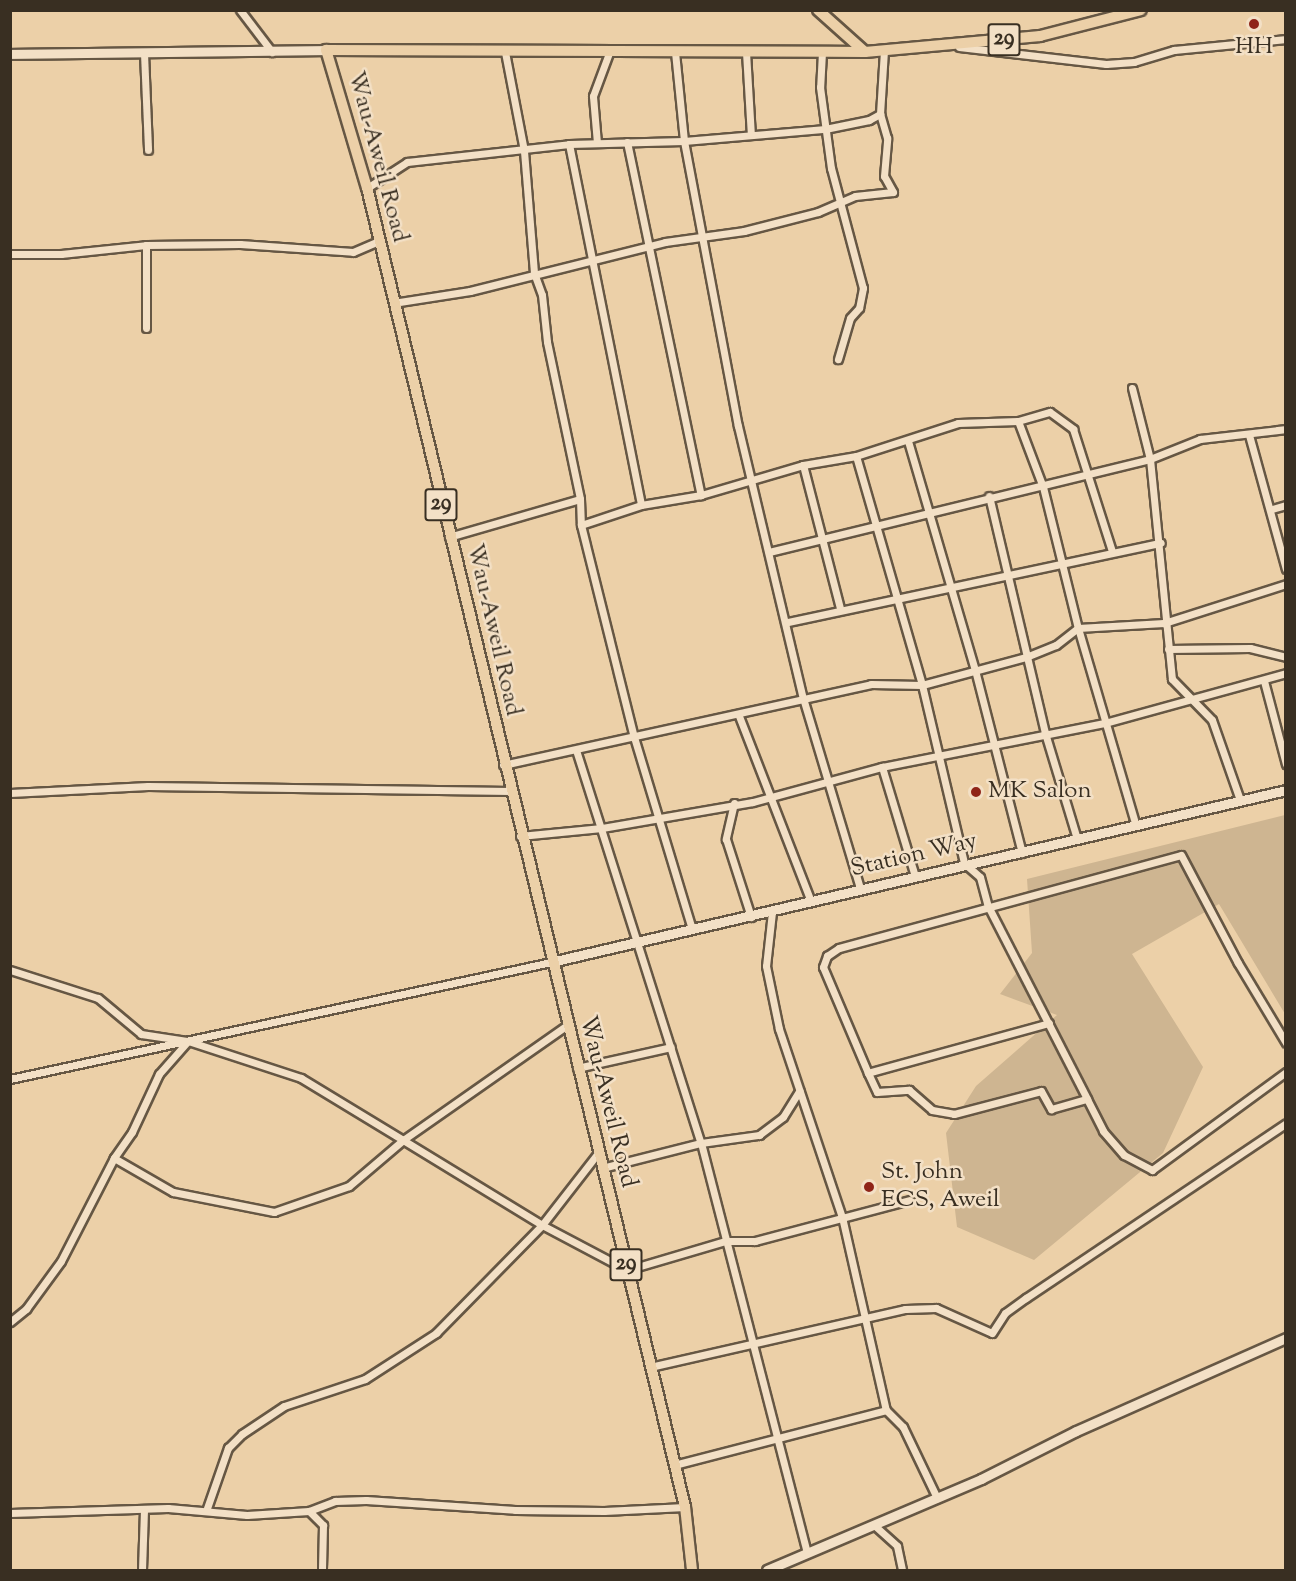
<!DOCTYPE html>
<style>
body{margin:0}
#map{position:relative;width:1296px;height:1581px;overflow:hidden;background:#ecd0a8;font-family:"Sorts Mill Goudy",serif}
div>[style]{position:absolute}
.green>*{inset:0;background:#ceb591}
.roads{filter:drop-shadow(2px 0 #665744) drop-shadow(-2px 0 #665744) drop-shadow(0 2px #665744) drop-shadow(0 -2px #665744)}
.street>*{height:7px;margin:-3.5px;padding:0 3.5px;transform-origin:3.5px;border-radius:3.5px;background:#f3e0c6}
.secondary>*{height:9px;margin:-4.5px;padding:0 4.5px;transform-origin:4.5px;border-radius:4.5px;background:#f3e0c6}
.primary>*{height:10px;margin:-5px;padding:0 5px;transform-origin:5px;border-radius:5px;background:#ecd0a8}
.dots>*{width:16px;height:16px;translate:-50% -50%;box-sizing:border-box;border:3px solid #f3e0c6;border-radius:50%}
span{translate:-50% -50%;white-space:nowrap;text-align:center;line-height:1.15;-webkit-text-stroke:5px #f3e0c6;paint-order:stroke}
.shield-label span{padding:2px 4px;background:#f3e0c6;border:2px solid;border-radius:4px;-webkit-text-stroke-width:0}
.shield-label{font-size:22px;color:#392f22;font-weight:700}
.poi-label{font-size:24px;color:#392f22}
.left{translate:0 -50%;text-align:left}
.street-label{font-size:24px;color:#392f22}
.frame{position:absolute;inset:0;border:12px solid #392f22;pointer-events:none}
</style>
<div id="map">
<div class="green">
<div style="clip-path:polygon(1285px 815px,1285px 1014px,1219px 904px,1132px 954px,1203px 1067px,1163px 1153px,1034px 1260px,957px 1227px,946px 1133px,976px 1086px,1057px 1015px,1000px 994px,1032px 953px,1027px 879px)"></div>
</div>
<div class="roads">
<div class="street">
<div style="left:240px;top:10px;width:53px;rotate:52.7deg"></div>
<div style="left:959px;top:47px;width:148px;rotate:6.6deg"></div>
<div style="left:1106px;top:64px;width:28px;rotate:-4deg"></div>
<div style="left:1134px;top:62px;width:42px;rotate:-16.7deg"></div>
<div style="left:1174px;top:50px;width:113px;rotate:-5.6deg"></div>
<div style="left:505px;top:52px;width:101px;rotate:79.1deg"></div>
<div style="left:524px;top:151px;width:122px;rotate:85.3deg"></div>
<div style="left:534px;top:273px;width:23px;rotate:70deg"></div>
<div style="left:542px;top:295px;width:47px;rotate:83.9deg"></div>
<div style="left:547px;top:342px;width:160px;rotate:78.1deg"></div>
<div style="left:580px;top:499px;width:26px;rotate:88deg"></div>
<div style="left:581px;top:525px;width:219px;rotate:76deg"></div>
<div style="left:634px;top:737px;width:201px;rotate:73.2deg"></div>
<div style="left:675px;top:52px;width:89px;rotate:84.2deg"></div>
<div style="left:684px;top:141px;width:290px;rotate:79.3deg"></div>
<div style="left:738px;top:426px;width:280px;rotate:76.6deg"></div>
<div style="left:803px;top:698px;width:198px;rotate:73.3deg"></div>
<div style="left:746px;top:52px;width:83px;rotate:86.6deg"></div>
<div style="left:822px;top:52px;width:35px;rotate:93deg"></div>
<div style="left:820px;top:87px;width:82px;rotate:82.3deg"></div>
<div style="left:831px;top:168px;width:124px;rotate:75.1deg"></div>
<div style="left:863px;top:288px;width:20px;rotate:101deg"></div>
<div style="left:859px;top:308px;width:13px;rotate:132deg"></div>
<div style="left:850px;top:318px;width:43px;rotate:106.3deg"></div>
<div style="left:144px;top:53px;width:97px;rotate:87.6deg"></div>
<div style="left:627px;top:142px;width:361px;rotate:78.2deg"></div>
<div style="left:597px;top:143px;width:47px;rotate:-94.9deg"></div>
<div style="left:593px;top:96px;width:46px;rotate:-69.6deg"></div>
<div style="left:569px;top:144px;width:368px;rotate:78.7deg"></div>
<div style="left:367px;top:188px;width:48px;rotate:-33deg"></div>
<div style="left:407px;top:162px;width:163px;rotate:-6.3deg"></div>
<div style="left:569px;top:144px;width:115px;rotate:-1.5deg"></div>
<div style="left:684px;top:141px;width:142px;rotate:-4.9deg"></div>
<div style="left:825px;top:129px;width:45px;rotate:-11.6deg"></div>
<div style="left:869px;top:120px;width:13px;rotate:-29deg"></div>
<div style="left:880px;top:114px;width:63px;rotate:-86.4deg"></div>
<div style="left:10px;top:254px;width:51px"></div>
<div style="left:61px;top:254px;width:85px;rotate:-6deg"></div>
<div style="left:146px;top:245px;width:94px;rotate:-0.6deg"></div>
<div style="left:240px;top:244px;width:113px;rotate:4deg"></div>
<div style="left:353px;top:252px;width:26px;rotate:-23deg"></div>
<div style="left:393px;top:303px;width:78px;rotate:-8.9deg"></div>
<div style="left:470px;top:291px;width:201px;rotate:-14.1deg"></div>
<div style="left:665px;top:242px;width:80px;rotate:-7.9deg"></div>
<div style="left:744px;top:231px;width:76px;rotate:-14.4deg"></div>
<div style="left:818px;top:212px;width:40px;rotate:-23.4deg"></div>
<div style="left:855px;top:196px;width:38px;rotate:-6deg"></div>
<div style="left:893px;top:192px;width:18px;rotate:-119deg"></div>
<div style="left:884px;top:176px;width:38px;rotate:-85deg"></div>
<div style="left:887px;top:138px;width:25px;rotate:-106deg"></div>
<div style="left:146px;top:328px;width:83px;rotate:-90deg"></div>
<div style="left:1132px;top:388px;width:73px;rotate:75.8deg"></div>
<div style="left:1150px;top:459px;width:221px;rotate:84.3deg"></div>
<div style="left:1172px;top:679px;width:57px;rotate:45.7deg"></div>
<div style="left:1212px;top:720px;width:85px;rotate:70.7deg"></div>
<div style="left:1018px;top:421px;width:71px;rotate:69.3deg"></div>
<div style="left:1043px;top:487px;width:145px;rotate:76.1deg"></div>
<div style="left:1078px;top:628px;width:206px;rotate:73.7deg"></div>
<div style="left:1249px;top:435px;width:139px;rotate:74.6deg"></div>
<div style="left:908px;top:441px;width:239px;rotate:73.7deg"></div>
<div style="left:975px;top:670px;width:189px;rotate:75.6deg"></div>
<div style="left:856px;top:456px;width:238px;rotate:73.9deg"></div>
<div style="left:922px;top:685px;width:183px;rotate:76.7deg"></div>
<div style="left:964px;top:863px;width:21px;rotate:41deg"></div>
<div style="left:980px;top:877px;width:30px;rotate:75deg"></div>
<div style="left:988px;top:906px;width:217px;rotate:62.8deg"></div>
<div style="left:803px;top:465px;width:148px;rotate:75.5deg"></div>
<div style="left:989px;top:496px;width:244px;rotate:76.7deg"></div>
<div style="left:1045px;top:733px;width:111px;rotate:73.2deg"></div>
<div style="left:1272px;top:509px;width:15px;rotate:-16deg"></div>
<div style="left:581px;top:525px;width:63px;rotate:-18.4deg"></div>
<div style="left:641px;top:505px;width:61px;rotate:-9.5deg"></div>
<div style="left:701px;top:495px;width:106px;rotate:-16.4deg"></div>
<div style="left:803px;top:465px;width:54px;rotate:-9.6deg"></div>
<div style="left:856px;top:456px;width:107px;rotate:-17.9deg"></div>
<div style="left:958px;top:423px;width:60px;rotate:-1.9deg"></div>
<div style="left:1018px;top:421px;width:33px;rotate:-16deg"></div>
<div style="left:1050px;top:412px;width:29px;rotate:36deg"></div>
<div style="left:1073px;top:429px;width:128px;rotate:72.3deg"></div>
<div style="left:449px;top:537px;width:136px;rotate:-16.2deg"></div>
<div style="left:769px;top:552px;width:392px;rotate:-13.7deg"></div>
<div style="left:1150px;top:459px;width:54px;rotate:-21.8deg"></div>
<div style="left:1200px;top:439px;width:87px;rotate:-6.6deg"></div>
<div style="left:788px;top:622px;width:381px;rotate:-12deg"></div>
<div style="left:1168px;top:649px;width:82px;rotate:-0.7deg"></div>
<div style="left:1250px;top:648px;width:37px;rotate:14deg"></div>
<div style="left:1264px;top:681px;width:86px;rotate:75.2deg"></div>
<div style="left:739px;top:716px;width:199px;rotate:68.8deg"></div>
<div style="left:576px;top:750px;width:412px;rotate:72.4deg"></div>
<div style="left:701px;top:1143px;width:423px;rotate:75.5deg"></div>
<div style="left:503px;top:765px;width:377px;rotate:-12.4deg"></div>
<div style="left:871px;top:684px;width:51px;rotate:1.1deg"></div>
<div style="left:922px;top:685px;width:108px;rotate:-15.1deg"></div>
<div style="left:1026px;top:657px;width:32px;rotate:-22deg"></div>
<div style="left:1056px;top:645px;width:28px;rotate:-38deg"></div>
<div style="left:1078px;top:628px;width:86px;rotate:-3.3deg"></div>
<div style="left:1164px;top:623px;width:128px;rotate:-17.7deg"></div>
<div style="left:882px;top:767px;width:114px;rotate:73.2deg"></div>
<div style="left:10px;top:793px;width:138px;rotate:-2.9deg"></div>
<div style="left:148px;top:786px;width:362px;rotate:0.8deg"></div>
<div style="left:734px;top:803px;width:37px;rotate:103deg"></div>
<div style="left:726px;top:839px;width:82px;rotate:72.2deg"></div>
<div style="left:520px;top:836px;width:82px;rotate:-5.6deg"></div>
<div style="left:602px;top:828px;width:153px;rotate:-9.8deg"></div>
<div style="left:753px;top:802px;width:134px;rotate:-15.2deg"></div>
<div style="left:882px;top:767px;width:227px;rotate:-11.2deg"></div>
<div style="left:1105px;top:723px;width:188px;rotate:-15.4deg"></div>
<div style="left:772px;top:912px;width:54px;rotate:96.3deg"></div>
<div style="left:766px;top:966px;width:64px;rotate:78.3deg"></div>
<div style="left:779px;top:1029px;width:198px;rotate:71.5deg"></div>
<div style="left:842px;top:1217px;width:198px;rotate:77.2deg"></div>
<div style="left:886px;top:1410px;width:24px;rotate:45deg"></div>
<div style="left:903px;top:1427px;width:79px;rotate:64.4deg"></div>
<div style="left:10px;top:970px;width:92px;rotate:17.7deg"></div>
<div style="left:98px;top:998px;width:56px;rotate:39.9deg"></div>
<div style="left:141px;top:1034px;width:48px;rotate:8.5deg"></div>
<div style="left:188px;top:1041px;width:119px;rotate:18.1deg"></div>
<div style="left:301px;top:1078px;width:119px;rotate:31.3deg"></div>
<div style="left:403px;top:1140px;width:199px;rotate:-35deg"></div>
<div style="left:1049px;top:1023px;width:188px;rotate:164.6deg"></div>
<div style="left:868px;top:1073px;width:115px;rotate:-113deg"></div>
<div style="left:823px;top:967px;width:12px;rotate:-70deg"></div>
<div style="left:827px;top:956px;width:14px;rotate:-34deg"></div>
<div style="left:839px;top:948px;width:354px;rotate:-15.2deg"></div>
<div style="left:1181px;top:855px;width:122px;rotate:62.2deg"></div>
<div style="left:1238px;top:963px;width:93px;rotate:59deg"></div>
<div style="left:188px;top:1041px;width:44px;rotate:131.3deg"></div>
<div style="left:159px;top:1074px;width:64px;rotate:115deg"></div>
<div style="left:132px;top:1132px;width:32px;rotate:125deg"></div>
<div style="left:114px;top:1158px;width:68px;rotate:30deg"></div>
<div style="left:173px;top:1192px;width:103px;rotate:11.2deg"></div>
<div style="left:274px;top:1212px;width:79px;rotate:-19.1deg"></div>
<div style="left:349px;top:1186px;width:71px;rotate:-40.4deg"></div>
<div style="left:403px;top:1140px;width:163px;rotate:31.4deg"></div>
<div style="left:542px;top:1225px;width:91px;rotate:-52.1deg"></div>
<div style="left:577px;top:1068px;width:96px;rotate:-12.6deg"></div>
<div style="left:868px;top:1073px;width:21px;rotate:65deg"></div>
<div style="left:877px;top:1092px;width:32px;rotate:-4deg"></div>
<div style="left:909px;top:1090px;width:30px;rotate:41deg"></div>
<div style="left:932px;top:1110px;width:22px;rotate:10deg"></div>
<div style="left:954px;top:1114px;width:90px;rotate:-14.8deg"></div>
<div style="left:1041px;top:1091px;width:21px;rotate:61deg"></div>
<div style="left:1051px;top:1109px;width:37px;rotate:-16deg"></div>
<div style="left:1087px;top:1099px;width:36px;rotate:63deg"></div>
<div style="left:1103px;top:1131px;width:32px;rotate:49deg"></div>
<div style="left:1124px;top:1155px;width:32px;rotate:28deg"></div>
<div style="left:1152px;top:1170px;width:166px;rotate:-36.2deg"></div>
<div style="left:10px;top:1079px;width:554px;rotate:-12.2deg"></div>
<div style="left:602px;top:1168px;width:102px;rotate:-14.2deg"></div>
<div style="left:701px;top:1143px;width:59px;rotate:-7.9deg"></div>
<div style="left:759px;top:1135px;width:30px;rotate:-37deg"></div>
<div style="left:783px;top:1117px;width:31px;rotate:-58deg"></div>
<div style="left:10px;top:1322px;width:21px;rotate:-39deg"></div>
<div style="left:26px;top:1309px;width:59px;rotate:-53.9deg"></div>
<div style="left:61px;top:1261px;width:116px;rotate:-62.8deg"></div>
<div style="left:650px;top:1367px;width:262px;rotate:-12.8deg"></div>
<div style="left:905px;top:1309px;width:31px;rotate:-2deg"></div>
<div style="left:936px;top:1308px;width:61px;rotate:24.1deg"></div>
<div style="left:992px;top:1333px;width:24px;rotate:-57deg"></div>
<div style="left:1005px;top:1313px;width:26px;rotate:-36deg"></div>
<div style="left:1026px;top:1298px;width:313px;rotate:-33.9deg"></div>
<div style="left:674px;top:1465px;width:219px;rotate:-14.5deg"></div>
<div style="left:206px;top:1511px;width:67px;rotate:-70.8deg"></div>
<div style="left:228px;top:1448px;width:20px;rotate:-45deg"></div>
<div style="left:242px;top:1434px;width:50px;rotate:-33.7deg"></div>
<div style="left:284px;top:1406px;width:85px;rotate:-18.4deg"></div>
<div style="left:365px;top:1379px;width:85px;rotate:-32.9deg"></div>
<div style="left:436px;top:1333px;width:151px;rotate:-45.5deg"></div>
<div style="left:542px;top:1225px;width:96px;rotate:27.9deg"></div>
<div style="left:627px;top:1270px;width:102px;rotate:-16.5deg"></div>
<div style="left:725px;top:1241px;width:30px"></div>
<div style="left:755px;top:1241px;width:160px;rotate:-14.8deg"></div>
<div style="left:309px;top:1511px;width:20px;rotate:45deg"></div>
<div style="left:323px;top:1525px;width:45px;rotate:91.3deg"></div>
<div style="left:10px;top:1513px;width:158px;rotate:-1.8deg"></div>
<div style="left:168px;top:1508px;width:79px;rotate:5.1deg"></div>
<div style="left:247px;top:1515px;width:62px;rotate:-3.7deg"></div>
<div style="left:309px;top:1511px;width:28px;rotate:-21deg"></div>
<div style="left:335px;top:1501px;width:31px;rotate:-2deg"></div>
<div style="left:366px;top:1500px;width:149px;rotate:3.8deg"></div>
<div style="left:515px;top:1510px;width:89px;rotate:0.6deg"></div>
<div style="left:604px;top:1511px;width:81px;rotate:-2.8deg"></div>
<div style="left:874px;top:1525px;width:31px;rotate:42deg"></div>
<div style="left:897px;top:1546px;width:25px;rotate:78deg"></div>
<div style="left:142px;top:1570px;width:61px;rotate:-88.1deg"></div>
</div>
<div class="secondary">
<div style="left:10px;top:54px;width:316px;rotate:-0.7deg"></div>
<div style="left:551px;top:962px;width:755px;rotate:-13.17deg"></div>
<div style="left:767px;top:1570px;width:233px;rotate:-23deg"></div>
<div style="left:981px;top:1479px;width:106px;rotate:-26.8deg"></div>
<div style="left:1076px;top:1431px;width:230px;rotate:-23.9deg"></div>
</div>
<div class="primary">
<div style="left:818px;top:10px;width:63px;rotate:41.8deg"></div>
<div style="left:692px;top:1570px;width:63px;rotate:-96.3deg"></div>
<div style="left:685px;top:1507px;width:1357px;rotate:-103.55deg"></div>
<div style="left:367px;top:188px;width:144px;rotate:-106.5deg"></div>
<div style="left:326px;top:50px;width:539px;rotate:0.21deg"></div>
<div style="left:865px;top:52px;width:176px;rotate:-5.2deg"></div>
<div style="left:1040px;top:36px;width:104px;rotate:-14.4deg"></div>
</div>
</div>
<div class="dots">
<div style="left:1254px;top:24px;background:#8f2418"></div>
<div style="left:976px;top:792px;background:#8f2418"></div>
<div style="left:869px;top:1187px;background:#8f2418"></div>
</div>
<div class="shield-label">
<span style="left:1004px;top:40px">29</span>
<span style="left:441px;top:505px">29</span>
<span style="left:626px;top:1265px">29</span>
</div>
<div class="poi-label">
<span style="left:1254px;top:48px">HH</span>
<span class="left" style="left:988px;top:792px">MK Salon</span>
<span class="left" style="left:881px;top:1187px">St. John<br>ECS, Aweil</span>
</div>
<div class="street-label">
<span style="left:377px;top:157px;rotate:75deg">Wau-Aweil Road</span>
<span style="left:493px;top:630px;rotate:77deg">Wau-Aweil Road</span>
<span style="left:914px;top:856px;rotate:-13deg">Station Way</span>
<span style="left:607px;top:1102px;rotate:76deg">Wau-Aweil Road</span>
</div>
<div class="frame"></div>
</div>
